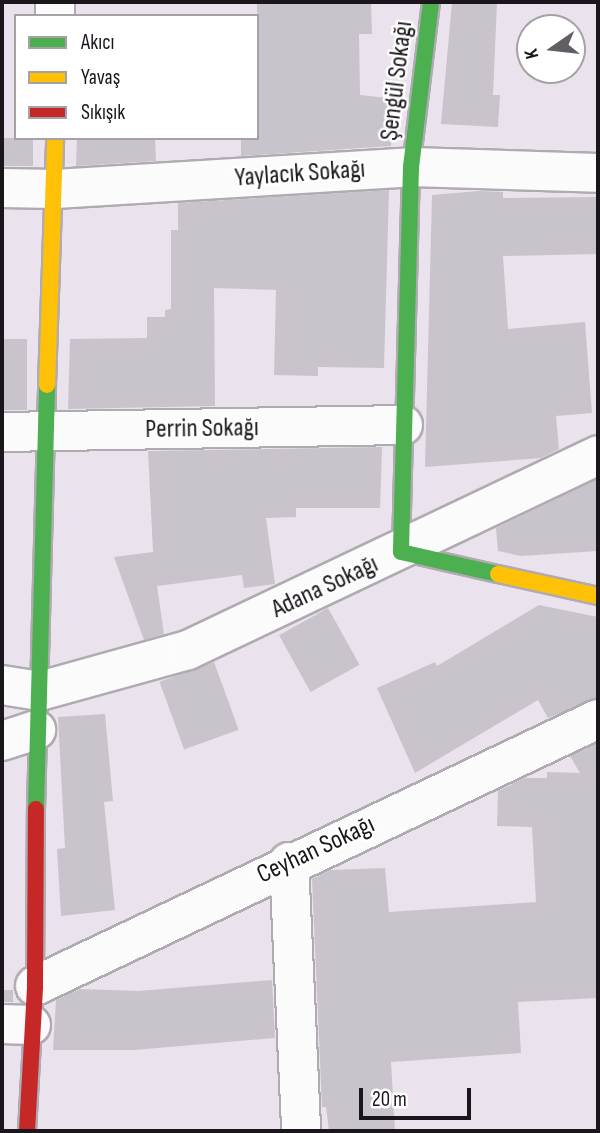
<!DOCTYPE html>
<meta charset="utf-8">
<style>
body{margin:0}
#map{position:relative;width:600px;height:1133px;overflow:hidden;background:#eae2ec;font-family:"Sofia Sans Condensed",sans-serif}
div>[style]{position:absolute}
.building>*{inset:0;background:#c9c4cc;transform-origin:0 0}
.roads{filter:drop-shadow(2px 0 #b0aab1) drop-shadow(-2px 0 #b0aab1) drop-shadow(0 2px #b0aab1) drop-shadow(0 -2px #b0aab1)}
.street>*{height:38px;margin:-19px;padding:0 19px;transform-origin:19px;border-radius:19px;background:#fcfbfc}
.fast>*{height:16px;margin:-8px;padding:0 8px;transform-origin:8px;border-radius:8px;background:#4caf50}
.slow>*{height:16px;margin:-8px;padding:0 8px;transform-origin:8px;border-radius:8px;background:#ffc107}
.jam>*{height:16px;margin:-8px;padding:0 8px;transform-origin:8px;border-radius:8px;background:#c62828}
span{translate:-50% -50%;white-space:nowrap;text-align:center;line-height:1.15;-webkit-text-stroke:5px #fff;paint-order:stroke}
.street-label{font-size:26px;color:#1b161c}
.frame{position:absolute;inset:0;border:4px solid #1b161c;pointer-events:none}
.legend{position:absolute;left:14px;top:14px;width:245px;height:126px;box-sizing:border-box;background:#fff;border:2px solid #a4a2a4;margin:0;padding:9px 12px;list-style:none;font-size:21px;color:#1b161c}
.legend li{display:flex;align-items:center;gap:14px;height:35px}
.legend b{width:35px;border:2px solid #a4a2a4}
.north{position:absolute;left:516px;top:14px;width:70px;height:70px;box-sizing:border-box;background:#fff;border:2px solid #a4a2a4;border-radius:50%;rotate:256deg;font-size:19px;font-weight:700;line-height:28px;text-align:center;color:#1b161c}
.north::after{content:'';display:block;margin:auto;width:24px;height:32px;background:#635d65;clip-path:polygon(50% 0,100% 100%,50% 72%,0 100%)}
.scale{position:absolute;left:359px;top:1088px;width:112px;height:32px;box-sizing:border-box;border:4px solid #1b161c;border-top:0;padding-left:9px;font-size:21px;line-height:24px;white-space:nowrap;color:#1b161c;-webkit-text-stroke:5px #fff;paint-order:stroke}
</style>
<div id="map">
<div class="building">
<div style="clip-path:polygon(257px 2px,371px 2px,372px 34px,359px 34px,360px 95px,397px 99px,391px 146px,241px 156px,241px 138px,257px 138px)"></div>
<div style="clip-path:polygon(452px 2px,497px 2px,493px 95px,500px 95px,498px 127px,441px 124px)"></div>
<div style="left:2px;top:138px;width:31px;height:28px"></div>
<div style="clip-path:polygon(77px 138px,155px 138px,156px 161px,76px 166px)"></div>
<div style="clip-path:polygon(389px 190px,384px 368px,318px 367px,318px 376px,274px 375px,276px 290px,214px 288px,215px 406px,68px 409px,70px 339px,147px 338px,147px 317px,165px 317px,165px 310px,171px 309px,171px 230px,178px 230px,178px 203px)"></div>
<div style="clip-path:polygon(479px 191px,503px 192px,503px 198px,598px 197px,598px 254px,503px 256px,508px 329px,585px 322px,592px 413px,556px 416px,559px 449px,541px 458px,425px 467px,432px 195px)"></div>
<div style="left:2px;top:339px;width:25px;height:71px"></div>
<div style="clip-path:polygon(382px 447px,380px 508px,296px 508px,296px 517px,266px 518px,275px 584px,244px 588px,242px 575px,157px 586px,164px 634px,144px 640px,114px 557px,153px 552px,148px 451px)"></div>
<div style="clip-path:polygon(598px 479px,598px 551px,521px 556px,498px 551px,496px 528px)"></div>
<div style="clip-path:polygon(539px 605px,598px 617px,598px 697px,548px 718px,538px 700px,415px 773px,377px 688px,435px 662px,437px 666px)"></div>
<div style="left:328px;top:608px;width:65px;height:56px;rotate:61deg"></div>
<div style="left:214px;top:662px;width:72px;height:58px;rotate:70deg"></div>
<div style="clip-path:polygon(105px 714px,113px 801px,104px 802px,115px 910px,61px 916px,57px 849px,65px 848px,58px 717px)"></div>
<div style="clip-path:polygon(598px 743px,598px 998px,518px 1002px,521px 1053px,391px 1062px,395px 1131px,329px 1131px,326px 1107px,322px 1107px,312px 879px,331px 870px,385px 868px,389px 912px,536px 902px,532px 827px,497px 826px,498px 791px,525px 778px,547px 778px,547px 772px,580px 773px,570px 756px)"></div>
<div style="clip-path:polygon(272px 980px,275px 1038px,134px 1050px,53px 1050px,56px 1000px,80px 989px,138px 991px)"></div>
<div style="left:2px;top:990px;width:11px;height:12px"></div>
</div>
<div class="roads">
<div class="street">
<div style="left:55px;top:2px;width:14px;rotate:90deg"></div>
<div style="left:2px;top:188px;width:53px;rotate:1.1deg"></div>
<div style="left:55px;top:189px;width:357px;rotate:-3.5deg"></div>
<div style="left:411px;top:167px;width:187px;rotate:1.8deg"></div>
<div style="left:2px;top:432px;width:401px;rotate:-1deg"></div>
<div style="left:2px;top:685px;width:38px;rotate:9deg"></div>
<div style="left:40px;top:691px;width:154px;rotate:-15.5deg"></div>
<div style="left:188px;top:650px;width:454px;rotate:-25.4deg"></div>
<div style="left:2px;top:741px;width:36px;rotate:-18deg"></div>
<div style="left:289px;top:862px;width:269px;rotate:87.4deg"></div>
<div style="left:35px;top:986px;width:623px;rotate:-25.37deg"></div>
<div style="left:2px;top:1024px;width:29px;rotate:2deg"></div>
</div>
<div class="fast">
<div style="left:431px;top:2px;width:166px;rotate:96.9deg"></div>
<div style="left:411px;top:167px;width:385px;rotate:91.5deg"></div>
<div style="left:401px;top:552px;width:99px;rotate:12.8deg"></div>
<div style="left:36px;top:809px;width:424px;rotate:-88.5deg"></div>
</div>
<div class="slow">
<div style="left:47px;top:385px;width:247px;rotate:-88.1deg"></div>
<div style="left:498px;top:574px;width:102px;rotate:12.4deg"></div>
</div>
<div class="jam">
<div style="left:27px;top:1131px;width:145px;rotate:-86.8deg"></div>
<div style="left:35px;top:986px;width:177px;rotate:-89.7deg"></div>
</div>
</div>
<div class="street-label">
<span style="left:397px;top:81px;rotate:-83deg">Şengül Sokağı</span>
<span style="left:300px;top:174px;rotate:-4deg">Yaylacık Sokağı</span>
<span style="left:202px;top:429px;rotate:-1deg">Perrin Sokağı</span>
<span style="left:325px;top:587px;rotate:-25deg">Adana Sokağı</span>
<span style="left:316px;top:850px;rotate:-25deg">Ceyhan Sokağı</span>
</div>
<div class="frame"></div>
<ul class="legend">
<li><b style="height:9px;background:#4caf50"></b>Akıcı</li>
<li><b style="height:9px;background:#ffc107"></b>Yavaş</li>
<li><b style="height:9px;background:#c62828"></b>Sıkışık</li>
</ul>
<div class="north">K</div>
<div class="scale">20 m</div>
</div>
